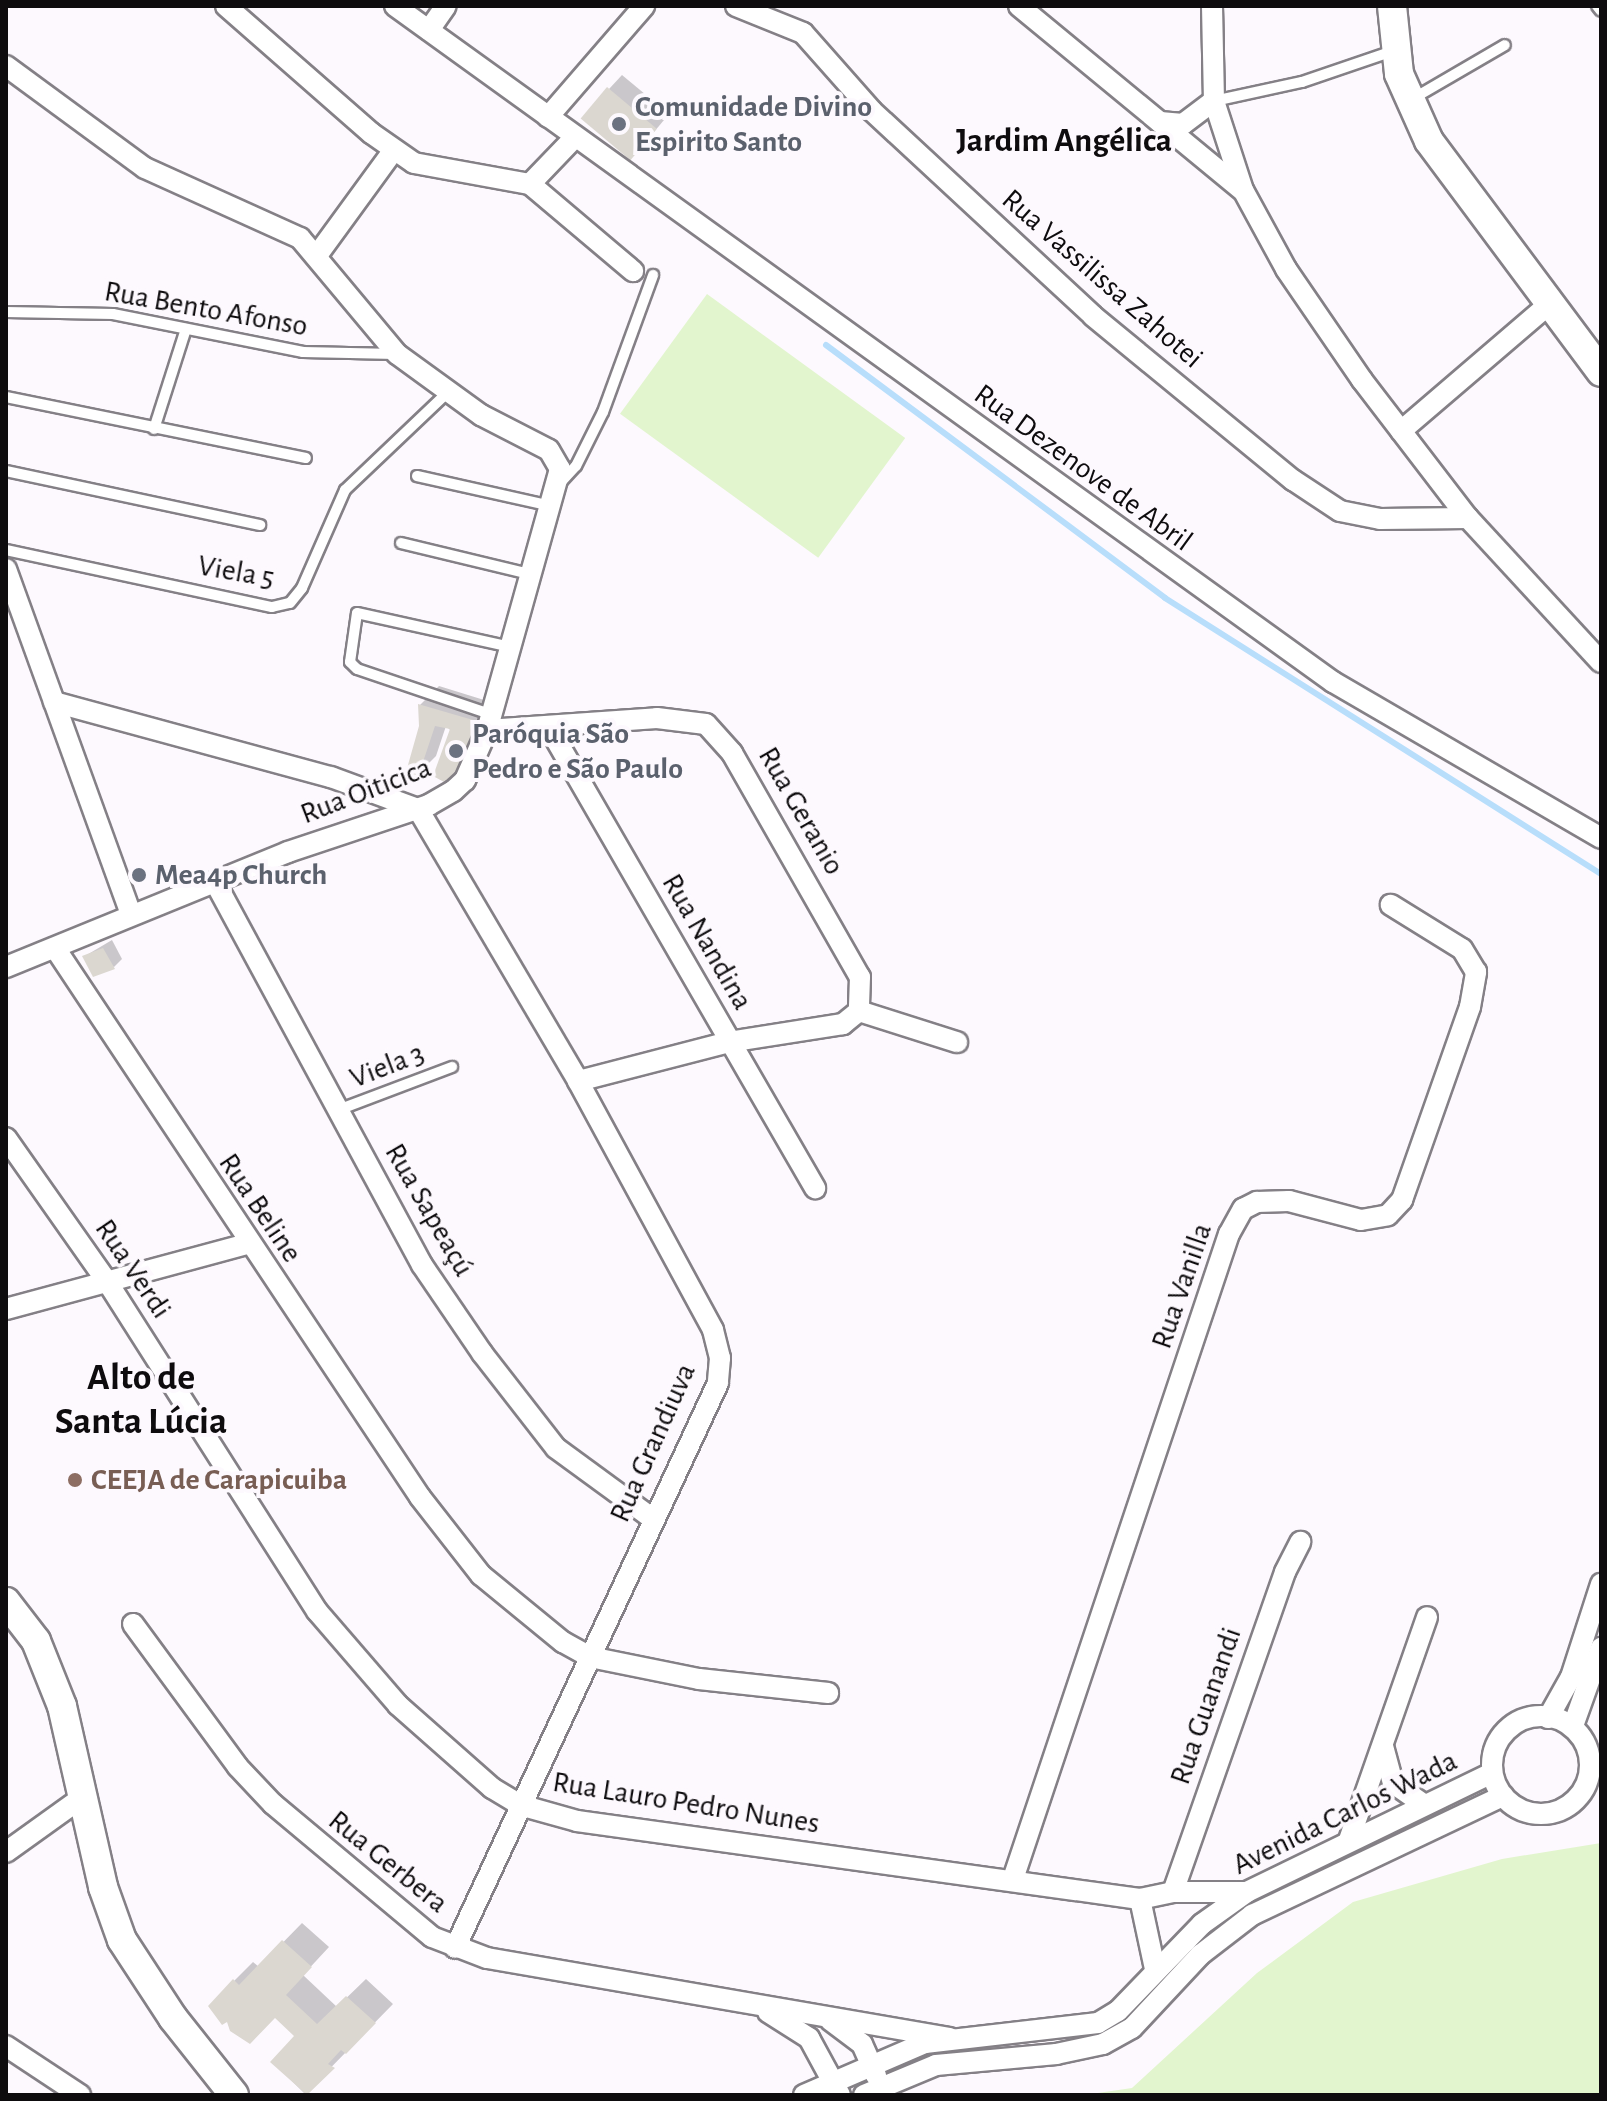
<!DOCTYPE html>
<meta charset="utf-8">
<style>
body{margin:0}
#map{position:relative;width:1607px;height:2101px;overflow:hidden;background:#fdf9fe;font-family:"Alegreya Sans",sans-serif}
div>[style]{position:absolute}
.green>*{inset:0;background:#e2f5ce;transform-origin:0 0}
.shadow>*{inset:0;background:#0003}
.stream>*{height:6px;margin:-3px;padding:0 3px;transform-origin:3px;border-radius:3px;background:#b8defb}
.building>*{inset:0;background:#dbd7d0;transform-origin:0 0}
.roads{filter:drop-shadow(2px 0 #848086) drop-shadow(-2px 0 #848086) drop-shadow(0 2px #848086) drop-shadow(0 -2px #848086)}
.lane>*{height:10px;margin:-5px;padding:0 5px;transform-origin:5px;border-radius:5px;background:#fff}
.street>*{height:20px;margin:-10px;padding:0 10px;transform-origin:10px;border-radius:10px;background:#fff}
.street>.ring{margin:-10px;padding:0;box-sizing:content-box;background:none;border:20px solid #fff;border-radius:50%}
.secondary>*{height:28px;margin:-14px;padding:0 14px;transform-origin:14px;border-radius:14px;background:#fff}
.dots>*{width:22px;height:22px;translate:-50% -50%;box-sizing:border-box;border:4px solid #fdf9fe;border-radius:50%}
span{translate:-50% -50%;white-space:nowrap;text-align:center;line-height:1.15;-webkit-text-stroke:8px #fdf9fe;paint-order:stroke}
.worship-label{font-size:30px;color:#5b616d;font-weight:700}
.left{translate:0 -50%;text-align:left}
.street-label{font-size:30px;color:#0e0c0e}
.education-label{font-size:30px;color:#785e54;font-weight:700}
.quarter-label{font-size:34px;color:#0e0c0e;font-weight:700}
.district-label{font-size:38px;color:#0e0c0e;font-weight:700}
.frame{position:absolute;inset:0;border:8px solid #0e0c0e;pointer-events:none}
</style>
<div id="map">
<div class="green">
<div style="left:707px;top:294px;width:245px;height:148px;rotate:36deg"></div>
<div style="clip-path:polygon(1601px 1843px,1601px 2095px,1084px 2095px,1132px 2088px,1257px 1973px,1353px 1902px,1502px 1859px)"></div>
</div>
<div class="shadow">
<div style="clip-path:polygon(622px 75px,669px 114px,644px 144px,609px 89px)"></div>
<div style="clip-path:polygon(439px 686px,497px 704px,477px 756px,446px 726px,436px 756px,417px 775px,420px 705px)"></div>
<div style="clip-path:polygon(112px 940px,122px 959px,114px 967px,85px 956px)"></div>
<div style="clip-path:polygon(302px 1923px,329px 1947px,303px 1975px,337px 2007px,366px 1979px,393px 2004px,305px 2094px,273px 2062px,297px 2036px,275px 2016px,250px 2042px,234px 1981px,253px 1962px,259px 1967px)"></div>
</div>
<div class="stream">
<div style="left:826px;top:345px;width:423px;rotate:36.7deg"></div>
<div style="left:1165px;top:598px;width:516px;rotate:32.33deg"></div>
</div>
<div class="building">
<div style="left:607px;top:87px;width:65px;height:41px;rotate:40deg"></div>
<div style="clip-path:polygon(418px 704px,480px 722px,459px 777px,444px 782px,433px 776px,450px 729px,435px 726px,418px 777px,406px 772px,419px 726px)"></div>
<div style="clip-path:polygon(103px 948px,115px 969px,93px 977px,82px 956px)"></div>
<div style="clip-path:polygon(282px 1940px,312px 1967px,286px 1995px,317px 2024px,346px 1996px,376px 2023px,346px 2054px,341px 2050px,328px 2064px,335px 2068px,307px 2095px,270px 2062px,294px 2036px,275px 2018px,250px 2044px,230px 2031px,227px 2022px,222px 2025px,208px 2006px,233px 1979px,239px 1985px)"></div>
</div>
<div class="roads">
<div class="lane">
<div style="left:1597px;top:6px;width:6px;rotate:51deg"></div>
<div style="left:1414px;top:98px;width:105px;rotate:-30.2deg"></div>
<div style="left:1214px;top:101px;width:90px;rotate:-12.2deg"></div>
<div style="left:1302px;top:82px;width:96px;rotate:-18.8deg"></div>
<div style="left:6px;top:312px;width:107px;rotate:1.1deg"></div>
<div style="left:113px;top:314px;width:194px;rotate:11.3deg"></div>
<div style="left:303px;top:352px;width:93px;rotate:1.2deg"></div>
<div style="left:6px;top:397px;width:306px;rotate:11.5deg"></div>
<div style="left:154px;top:429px;width:105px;rotate:-72.3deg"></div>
<div style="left:6px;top:471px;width:260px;rotate:12deg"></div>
<div style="left:417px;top:476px;width:137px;rotate:12.6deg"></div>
<div style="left:560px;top:483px;width:23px;rotate:-47deg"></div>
<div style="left:576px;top:466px;width:60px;rotate:-63.4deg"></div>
<div style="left:603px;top:412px;width:146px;rotate:-69.9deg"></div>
<div style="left:401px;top:543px;width:132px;rotate:13.6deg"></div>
<div style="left:6px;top:550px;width:272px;rotate:12.1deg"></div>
<div style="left:272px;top:607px;width:18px;rotate:-13deg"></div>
<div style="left:290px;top:603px;width:19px;rotate:-51deg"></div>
<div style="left:302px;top:588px;width:107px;rotate:-66.3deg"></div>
<div style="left:345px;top:490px;width:141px;rotate:-43.6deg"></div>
<div style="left:490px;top:714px;width:140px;rotate:-161.3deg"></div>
<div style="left:357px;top:669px;width:10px;rotate:-135deg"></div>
<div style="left:350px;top:662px;width:49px;rotate:-81.9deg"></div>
<div style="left:357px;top:613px;width:157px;rotate:12.5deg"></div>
<div style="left:338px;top:1110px;width:122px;rotate:-20.7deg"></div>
</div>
<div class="street">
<div style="left:226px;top:6px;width:193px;rotate:41.2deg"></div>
<div style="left:371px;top:133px;width:52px;rotate:34.9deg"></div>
<div style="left:414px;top:163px;width:118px;rotate:10.3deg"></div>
<div style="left:530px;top:184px;width:65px;rotate:-46.2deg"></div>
<div style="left:395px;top:6px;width:1156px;rotate:35.78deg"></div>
<div style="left:1333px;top:682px;width:310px;rotate:30.2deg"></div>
<div style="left:736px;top:6px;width:72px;rotate:21.9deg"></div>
<div style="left:803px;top:33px;width:104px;rotate:48.5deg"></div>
<div style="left:872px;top:111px;width:301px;rotate:42.8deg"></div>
<div style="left:1093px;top:316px;width:259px;rotate:39.4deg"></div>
<div style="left:1293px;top:480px;width:56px;rotate:33.4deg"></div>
<div style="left:1340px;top:511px;width:41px;rotate:11.3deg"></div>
<div style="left:1380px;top:519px;width:88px;rotate:-0.7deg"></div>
<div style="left:1019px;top:6px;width:288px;rotate:39.5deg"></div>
<div style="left:1212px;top:6px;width:95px;rotate:88.8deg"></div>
<div style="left:1214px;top:101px;width:94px;rotate:72deg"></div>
<div style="left:1243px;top:190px;width:90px;rotate:61.4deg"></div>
<div style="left:1286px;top:269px;width:135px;rotate:55.6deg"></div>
<div style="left:1362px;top:380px;width:174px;rotate:52.5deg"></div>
<div style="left:1468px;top:518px;width:196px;rotate:47.3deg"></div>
<div style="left:429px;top:30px;width:29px;rotate:-55deg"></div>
<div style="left:6px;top:66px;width:172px;rotate:36.3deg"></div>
<div style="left:145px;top:168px;width:170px;rotate:24.3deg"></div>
<div style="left:300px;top:238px;width:151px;rotate:50.1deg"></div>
<div style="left:397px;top:354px;width:104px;rotate:36deg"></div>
<div style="left:481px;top:415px;width:76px;rotate:27.2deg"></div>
<div style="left:549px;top:450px;width:22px;rotate:60deg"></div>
<div style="left:560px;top:469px;width:271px;rotate:105.6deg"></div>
<div style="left:487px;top:730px;width:55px;rotate:113.7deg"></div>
<div style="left:465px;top:780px;width:16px;rotate:137deg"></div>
<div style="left:453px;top:791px;width:28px;rotate:150deg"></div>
<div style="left:429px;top:805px;width:149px;rotate:161.6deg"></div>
<div style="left:288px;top:852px;width:305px;rotate:157.8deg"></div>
<div style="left:548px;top:117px;width:147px;rotate:-49.1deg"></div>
<div style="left:1160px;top:122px;width:23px;rotate:5deg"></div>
<div style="left:1183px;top:124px;width:39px;rotate:-37deg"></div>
<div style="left:530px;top:184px;width:135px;rotate:40.2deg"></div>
<div style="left:318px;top:254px;width:127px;rotate:-53.9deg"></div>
<div style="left:1401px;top:431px;width:192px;rotate:-40.6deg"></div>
<div style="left:6px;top:569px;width:368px;rotate:70.1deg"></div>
<div style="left:54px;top:702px;width:287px;rotate:15.2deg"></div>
<div style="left:331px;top:777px;width:93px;rotate:20.2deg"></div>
<div style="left:418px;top:809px;width:316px;rotate:59.5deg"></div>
<div style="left:578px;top:1081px;width:283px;rotate:61.5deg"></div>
<div style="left:713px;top:1330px;width:29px;rotate:76deg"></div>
<div style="left:720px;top:1358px;width:25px;rotate:95deg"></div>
<div style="left:718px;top:1383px;width:623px;rotate:114.96deg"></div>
<div style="left:548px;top:726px;width:534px;rotate:59.98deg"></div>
<div style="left:487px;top:730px;width:170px;rotate:-4deg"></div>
<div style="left:657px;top:718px;width:49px;rotate:7deg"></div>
<div style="left:706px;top:724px;width:39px;rotate:48deg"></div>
<div style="left:732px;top:753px;width:258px;rotate:60.3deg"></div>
<div style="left:860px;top:977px;width:34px;rotate:92deg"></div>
<div style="left:859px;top:1011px;width:21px;rotate:141deg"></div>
<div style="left:843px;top:1024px;width:115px;rotate:171deg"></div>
<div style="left:729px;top:1042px;width:156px;rotate:165.5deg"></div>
<div style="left:215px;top:882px;width:435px;rotate:61.6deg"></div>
<div style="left:422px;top:1265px;width:107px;rotate:55.7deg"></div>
<div style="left:482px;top:1353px;width:120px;rotate:52.1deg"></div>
<div style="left:556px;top:1448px;width:120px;rotate:36.2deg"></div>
<div style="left:55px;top:948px;width:659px;rotate:56.38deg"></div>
<div style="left:420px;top:1497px;width:99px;rotate:52deg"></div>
<div style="left:481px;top:1575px;width:106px;rotate:39.3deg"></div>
<div style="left:563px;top:1642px;width:31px;rotate:29deg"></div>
<div style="left:590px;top:1657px;width:111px;rotate:11.4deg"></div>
<div style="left:699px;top:1679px;width:130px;rotate:6.2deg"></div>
<div style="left:859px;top:1011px;width:103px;rotate:17.6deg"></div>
<div style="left:6px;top:1138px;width:177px;rotate:54.9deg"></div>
<div style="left:108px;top:1283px;width:389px;rotate:57.5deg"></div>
<div style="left:317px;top:1611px;width:124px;rotate:49.2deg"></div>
<div style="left:398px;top:1705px;width:125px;rotate:41.4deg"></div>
<div style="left:492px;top:1788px;width:33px;rotate:31deg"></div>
<div style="left:520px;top:1805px;width:59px;rotate:15.7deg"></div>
<div style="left:577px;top:1821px;width:568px;rotate:7.89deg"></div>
<div style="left:1140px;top:1899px;width:34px;rotate:-12deg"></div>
<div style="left:1173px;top:1892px;width:74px"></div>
<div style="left:6px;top:1309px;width:250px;rotate:-15.1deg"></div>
<div style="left:133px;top:1624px;width:177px;rotate:53.7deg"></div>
<div style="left:238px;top:1767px;width:51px;rotate:46.6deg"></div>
<div style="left:273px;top:1804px;width:207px;rotate:39.9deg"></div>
<div style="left:432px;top:1937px;width:59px;rotate:20.9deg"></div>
<div style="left:487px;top:1958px;width:470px;rotate:9.8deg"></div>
<div class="ring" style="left:1492px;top:1716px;width:78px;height:78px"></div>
<div style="left:1548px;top:1718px;width:47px;rotate:-60.7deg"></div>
<div style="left:1571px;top:1677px;width:98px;rotate:-72.1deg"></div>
<div style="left:1573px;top:1726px;width:83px;rotate:-70.3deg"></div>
<div style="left:1383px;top:1746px;width:38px;rotate:75deg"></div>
<div style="left:1393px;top:1783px;width:38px;rotate:35deg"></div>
<div style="left:1349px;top:1840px;width:236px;rotate:-70.7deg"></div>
<div style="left:6px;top:1852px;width:91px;rotate:-35.6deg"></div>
<div style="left:1013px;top:1879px;width:680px;rotate:-71.49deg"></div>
<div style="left:1229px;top:1234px;width:29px;rotate:-61deg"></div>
<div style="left:1243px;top:1209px;width:16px;rotate:-27deg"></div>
<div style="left:1257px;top:1202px;width:32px;rotate:-2deg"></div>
<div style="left:1289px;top:1201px;width:74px;rotate:14.8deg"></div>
<div style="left:1361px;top:1220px;width:27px;rotate:-10deg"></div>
<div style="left:1388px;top:1215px;width:21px;rotate:-47deg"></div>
<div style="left:1402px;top:1200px;width:205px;rotate:-70.6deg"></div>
<div style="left:1470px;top:1007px;width:36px;rotate:-80deg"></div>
<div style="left:1476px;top:972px;width:27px;rotate:-121deg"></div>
<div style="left:1462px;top:949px;width:84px;rotate:-148.2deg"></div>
<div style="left:1173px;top:1892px;width:339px;rotate:-70.7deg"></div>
<div style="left:1285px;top:1572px;width:34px;rotate:-63deg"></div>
<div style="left:1140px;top:1899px;width:72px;rotate:77.9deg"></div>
<div style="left:768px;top:2012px;width:49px;rotate:32.4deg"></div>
<div style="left:809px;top:2038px;width:65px;rotate:61.5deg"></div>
<div style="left:830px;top:2020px;width:40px;rotate:37deg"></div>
<div style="left:862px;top:2044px;width:35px;rotate:66deg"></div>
<div style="left:6px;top:2046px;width:89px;rotate:33.5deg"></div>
<div style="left:804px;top:2095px;width:132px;rotate:-23.3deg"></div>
<div style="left:925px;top:2043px;width:174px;rotate:-6.6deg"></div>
<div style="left:1098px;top:2023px;width:23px;rotate:-31deg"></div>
<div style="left:1118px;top:2011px;width:121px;rotate:-46deg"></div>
<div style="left:1202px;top:1924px;width:55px;rotate:-35.4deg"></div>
<div style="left:1247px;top:1892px;width:272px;rotate:-25.9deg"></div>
<div style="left:864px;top:2095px;width:78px;rotate:-22.6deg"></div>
<div style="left:936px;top:2065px;width:121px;rotate:-5.2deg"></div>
<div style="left:1056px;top:2054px;width:48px;rotate:-12deg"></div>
<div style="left:1103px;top:2044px;width:33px;rotate:-29deg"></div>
<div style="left:1132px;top:2028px;width:100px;rotate:-47deg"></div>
<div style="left:1200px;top:1955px;width:66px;rotate:-37.6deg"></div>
<div style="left:1252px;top:1915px;width:278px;rotate:-25.4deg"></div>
</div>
<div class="secondary">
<div style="left:1392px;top:6px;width:68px;rotate:84.1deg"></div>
<div style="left:1399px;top:74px;width:73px;rotate:65.9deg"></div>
<div style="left:1429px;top:141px;width:288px;rotate:53.3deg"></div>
<div style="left:6px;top:1602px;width:49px;rotate:52.4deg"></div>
<div style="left:36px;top:1641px;width:70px;rotate:68.2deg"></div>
<div style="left:62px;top:1706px;width:186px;rotate:77.2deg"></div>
<div style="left:103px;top:1887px;width:56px;rotate:70.3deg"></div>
<div style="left:122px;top:1940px;width:93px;rotate:56.8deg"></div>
<div style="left:173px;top:2018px;width:98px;rotate:51.6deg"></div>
</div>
</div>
<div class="dots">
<div style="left:619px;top:124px;background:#6b7280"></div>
<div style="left:456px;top:751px;background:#6b7280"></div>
<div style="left:139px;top:875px;background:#6b7280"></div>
<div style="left:75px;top:1480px;background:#8d6e63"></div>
</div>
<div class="worship-label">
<span class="left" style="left:635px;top:124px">Comunidade Divino<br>Espirito Santo</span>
<span class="left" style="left:472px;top:751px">Paróquia São<br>Pedro e São Paulo</span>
<span class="left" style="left:155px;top:875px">Mea4p Church</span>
</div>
<div class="street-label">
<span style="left:1102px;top:279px;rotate:41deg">Rua Vassilissa Zahotei</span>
<span style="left:206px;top:309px;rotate:10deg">Rua Bento Afonso</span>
<span style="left:1083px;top:468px;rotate:36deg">Rua Dezenove de Abril</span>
<span style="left:236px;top:572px;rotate:10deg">Viela 5</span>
<span style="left:366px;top:791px;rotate:-21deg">Rua Oiticica</span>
<span style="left:801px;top:811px;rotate:60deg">Rua Geranio</span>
<span style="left:707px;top:942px;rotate:60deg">Rua Nandina</span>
<span style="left:387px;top:1066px;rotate:-21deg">Viela 3</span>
<span style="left:260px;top:1208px;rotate:56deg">Rua Beline</span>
<span style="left:429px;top:1210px;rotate:60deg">Rua Sapeaçú</span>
<span style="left:133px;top:1269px;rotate:56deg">Rua Verdi</span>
<span style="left:1182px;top:1286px;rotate:-71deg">Rua Vanilla</span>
<span style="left:653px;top:1443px;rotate:-66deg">Rua Grandiuva</span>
<span style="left:1206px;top:1706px;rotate:-71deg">Rua Guanandi</span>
<span style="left:686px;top:1803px;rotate:9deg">Rua Lauro Pedro Nunes</span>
<span style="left:1345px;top:1813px;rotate:-26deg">Avenida Carlos Wada</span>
<span style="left:388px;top:1862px;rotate:39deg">Rua Gerbera</span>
</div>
<div class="education-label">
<span class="left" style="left:91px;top:1480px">CEEJA de Carapicuiba</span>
</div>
<div class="quarter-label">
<span style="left:1064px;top:142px">Jardim Angélica</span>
</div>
<div class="district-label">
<span style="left:141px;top:1401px">Alto de<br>Santa Lúcia</span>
</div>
<div class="frame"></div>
</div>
